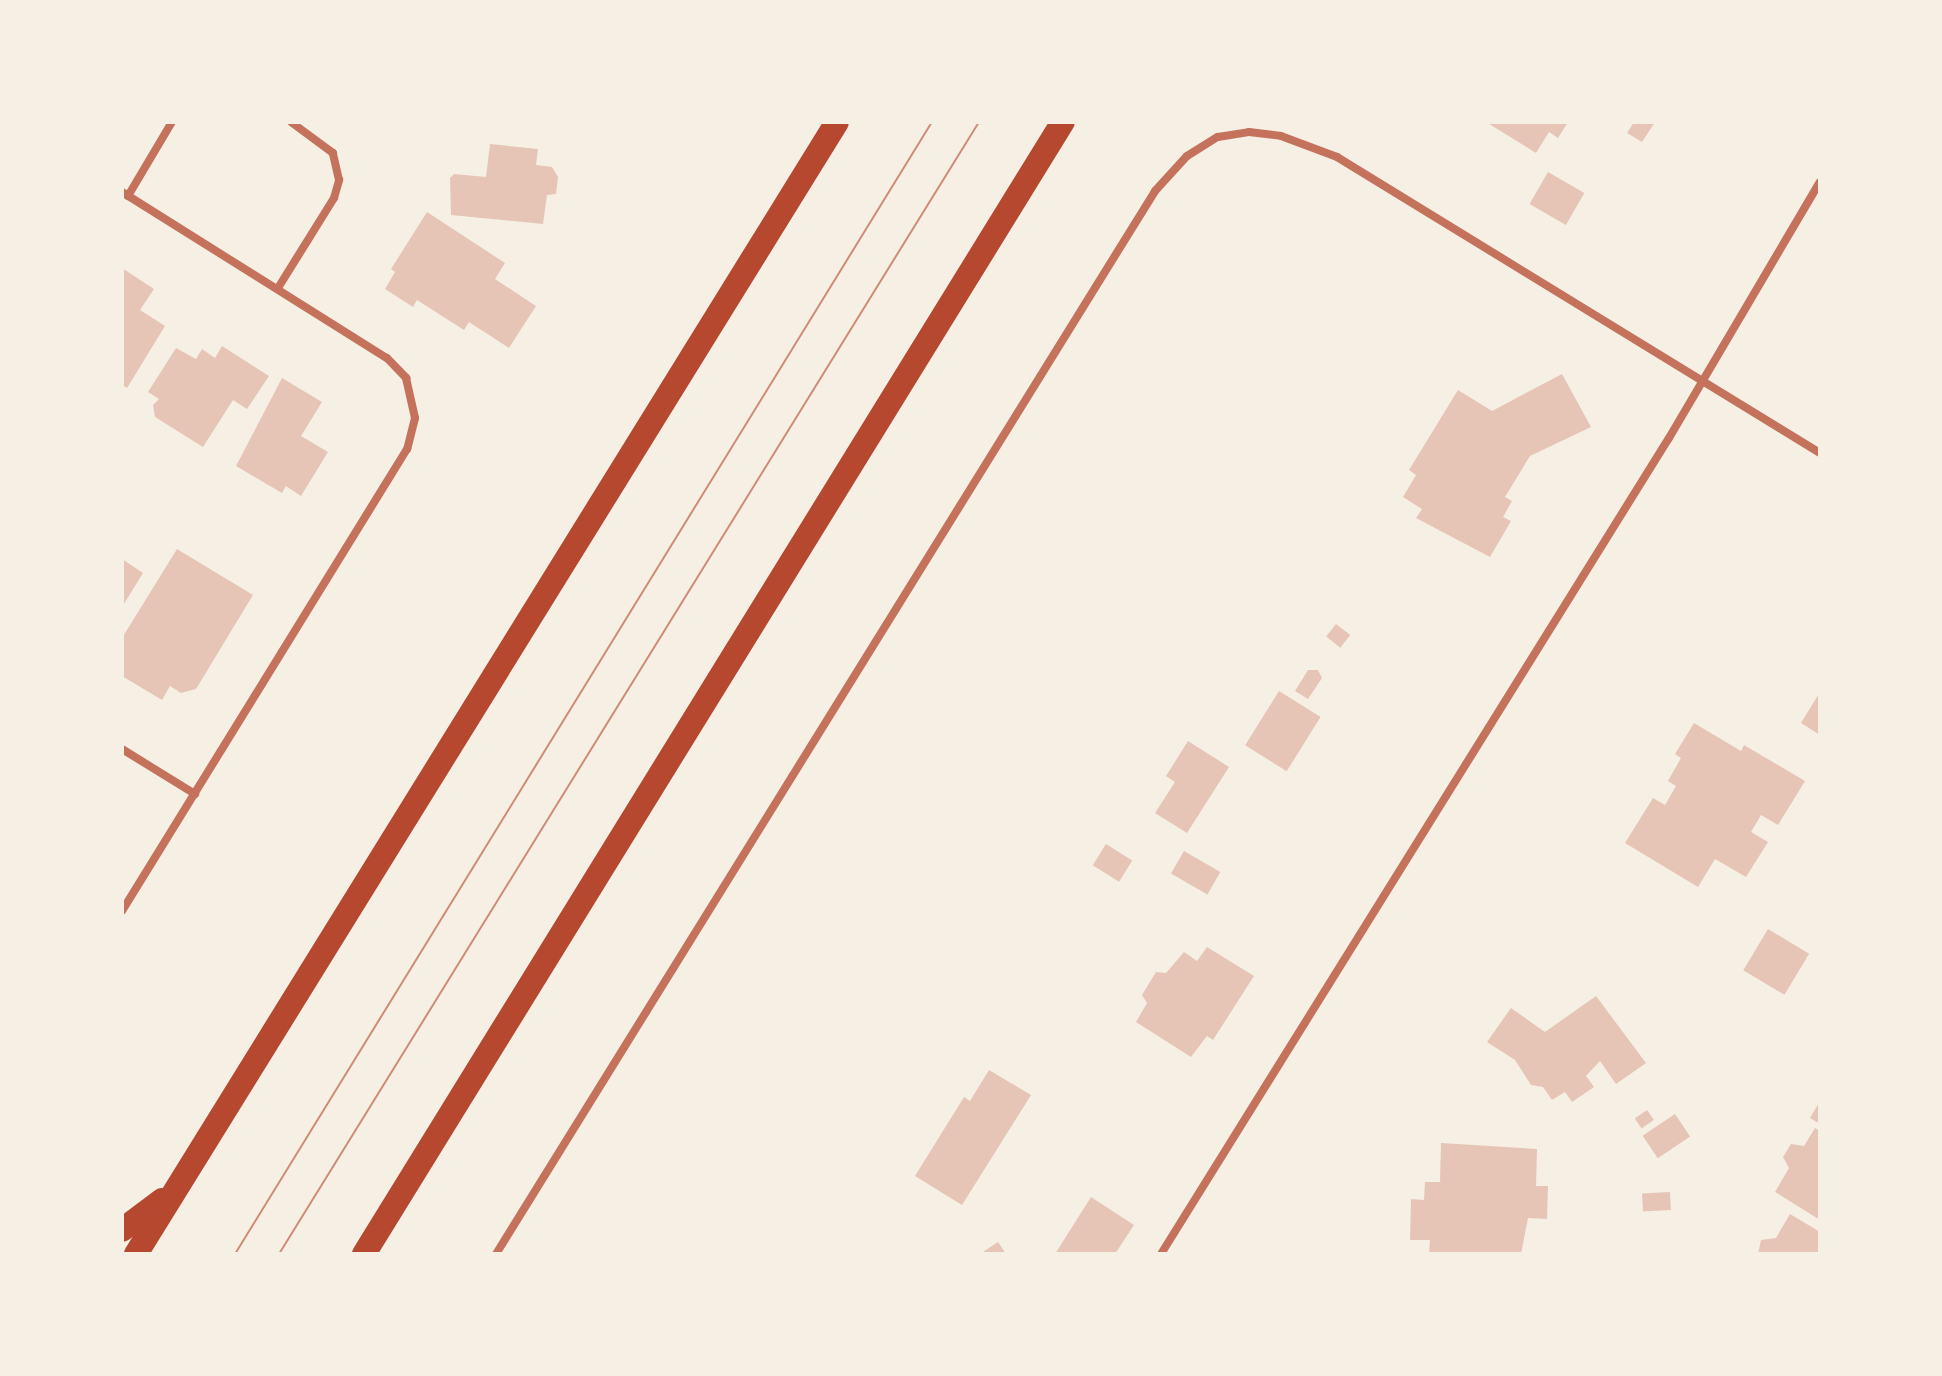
<!DOCTYPE html>
<style>
body{margin:0}
#map{position:relative;width:1942px;height:1376px;overflow:hidden;background:#f6efe4;font-family:"Roboto Condensed",sans-serif}
div>[style]{position:absolute}
.building>*{inset:0;background:#e6c5b7;transform-origin:0 0}
.minor>*{height:8px;margin:-4px;padding:0 4px;transform-origin:4px;border-radius:4px;background:#c5725c}
.motorway>*{height:24px;margin:-12px;padding:0 12px;transform-origin:12px;border-radius:12px;background:#b5482f}
.tram>*{height:2px;margin:-1px;padding:0 1px;transform-origin:1px;border-radius:1px;background:#cf8b77}
span{translate:-50% -50%;white-space:nowrap;text-align:center;line-height:1.15;-webkit-text-stroke:6px #f6efe4;paint-order:stroke}
.frame{position:absolute;inset:0;border:124px solid #f6efe4;pointer-events:none}
</style>
<div id="map">
<div class="building">
<div style="clip-path:polygon(1486px 122px,1568px 122px,1558px 138px,1549px 132px,1536px 153px)"></div>
<div style="clip-path:polygon(1634px 122px,1655px 122px,1642px 142px,1627px 133px)"></div>
<div style="clip-path:polygon(490px 144px,538px 149px,536px 165px,552px 167px,558px 177px,556px 194px,547px 195px,543px 224px,451px 215px,450px 178px,454px 174px,486px 177px)"></div>
<div style="left:1548px;top:172px;width:42px;height:37px;rotate:30deg"></div>
<div style="clip-path:polygon(427px 212px,505px 263px,495px 279px,536px 306px,509px 348px,469px 322px,464px 330px,417px 300px,413px 307px,385px 289px,395px 272px,391px 269px)"></div>
<div style="clip-path:polygon(122px 268px,154px 289px,140px 310px,165px 326px,127px 388px,122px 385px)"></div>
<div style="clip-path:polygon(222px 346px,269px 376px,247px 409px,233px 400px,203px 447px,155px 417px,153px 405px,159px 399px,148px 392px,176px 348px,196px 359px,202px 349px,215px 358px)"></div>
<div style="clip-path:polygon(1562px 374px,1591px 427px,1530px 456px,1505px 497px,1512px 501px,1503px 517px,1511px 521px,1490px 557px,1416px 518px,1422px 509px,1403px 497px,1416px 475px,1409px 470px,1458px 390px,1492px 411px)"></div>
<div style="clip-path:polygon(282px 378px,322px 402px,301px 436px,328px 452px,301px 496px,286px 486px,282px 493px,236px 466px)"></div>
<div style="clip-path:polygon(177px 549px,253px 595px,196px 689px,181px 693px,170px 686px,162px 700px,122px 676px,122px 638px)"></div>
<div style="clip-path:polygon(122px 559px,143px 573px,122px 607px)"></div>
<div style="left:1336px;top:624px;width:18px;height:16px;rotate:38deg"></div>
<div style="clip-path:polygon(1308px 670px,1318px 670px,1322px 678px,1308px 699px,1295px 691px)"></div>
<div style="left:1279px;top:691px;width:49px;height:64px;rotate:32deg"></div>
<div style="clip-path:polygon(1820px 692px,1820px 735px,1801px 723px)"></div>
<div style="clip-path:polygon(1694px 723px,1741px 751px,1744px 745px,1805px 781px,1778px 825px,1761px 815px,1751px 832px,1768px 842px,1746px 877px,1715px 859px,1698px 887px,1625px 843px,1653px 798px,1665px 805px,1676px 786px,1668px 781px,1681px 758px,1675px 754px)"></div>
<div style="clip-path:polygon(1188px 741px,1229px 767px,1187px 833px,1155px 813px,1175px 782px,1166px 776px)"></div>
<div style="left:1106px;top:844px;width:31px;height:25px;rotate:32deg"></div>
<div style="left:1184px;top:851px;width:42px;height:26px;rotate:30deg"></div>
<div style="left:1768px;top:929px;width:48px;height:48px;rotate:31deg"></div>
<div style="clip-path:polygon(1207px 947px,1254px 976px,1213px 1040px,1207px 1036px,1191px 1057px,1136px 1022px,1147px 1003px,1142px 995px,1156px 972px,1166px 973px,1184px 952px,1197px 961px)"></div>
<div style="clip-path:polygon(1596px 996px,1646px 1063px,1616px 1084px,1600px 1061px,1586px 1076px,1594px 1087px,1572px 1102px,1565px 1092px,1552px 1100px,1543px 1087px,1531px 1085px,1515px 1060px,1487px 1042px,1511px 1008px,1545px 1032px)"></div>
<div style="clip-path:polygon(989px 1070px,1031px 1095px,962px 1205px,915px 1176px,964px 1097px,970px 1101px)"></div>
<div style="clip-path:polygon(1820px 1101px,1820px 1124px,1810px 1118px)"></div>
<div style="left:1647px;top:1110px;width:12px;height:15px;rotate:55deg"></div>
<div style="left:1675px;top:1114px;width:27px;height:39px;rotate:56deg"></div>
<div style="clip-path:polygon(1815px 1128px,1820px 1131px,1820px 1220px,1775px 1192px,1789px 1168px,1783px 1157px,1791px 1144px,1804px 1146px)"></div>
<div style="clip-path:polygon(1441px 1143px,1537px 1149px,1536px 1186px,1548px 1186px,1547px 1219px,1528px 1218px,1521px 1254px,1429px 1254px,1430px 1240px,1410px 1240px,1411px 1199px,1424px 1200px,1425px 1182px,1440px 1182px)"></div>
<div style="left:1670px;top:1192px;width:18px;height:28px;rotate:87deg"></div>
<div style="clip-path:polygon(1091px 1197px,1134px 1225px,1115px 1254px,1055px 1254px)"></div>
<div style="clip-path:polygon(1790px 1214px,1820px 1232px,1820px 1254px,1758px 1254px,1761px 1240px,1776px 1238px)"></div>
<div style="clip-path:polygon(998px 1242px,1006px 1254px,980px 1254px)"></div>
</div>
<div class="minor">
<div style="left:122px;top:192px;width:313px;rotate:32.1deg"></div>
<div style="left:387px;top:358px;width:28px;rotate:46deg"></div>
<div style="left:406px;top:378px;width:41px;rotate:77.3deg"></div>
<div style="left:415px;top:418px;width:32px;rotate:104deg"></div>
<div style="left:407px;top:449px;width:543px;rotate:121.67deg"></div>
<div style="left:128px;top:196px;width:86px;rotate:-59.3deg"></div>
<div style="left:278px;top:288px;width:106px;rotate:-58.1deg"></div>
<div style="left:334px;top:198px;width:19px;rotate:-74deg"></div>
<div style="left:339px;top:180px;width:28px;rotate:-103deg"></div>
<div style="left:333px;top:153px;width:52px;rotate:-143.6deg"></div>
<div style="left:122px;top:749px;width:86px;rotate:31.7deg"></div>
<div style="left:496px;top:1254px;width:1251px;rotate:-58.2deg"></div>
<div style="left:1155px;top:191px;width:47px;rotate:-47.6deg"></div>
<div style="left:1187px;top:156px;width:36px;rotate:-32deg"></div>
<div style="left:1218px;top:137px;width:31px;rotate:-9deg"></div>
<div style="left:1249px;top:132px;width:32px;rotate:7deg"></div>
<div style="left:1281px;top:136px;width:60px;rotate:20.6deg"></div>
<div style="left:1337px;top:157px;width:566px;rotate:31.5deg"></div>
<div style="left:1161px;top:1254px;width:961px;rotate:-58.1deg"></div>
<div style="left:1669px;top:438px;width:297px;rotate:-59.5deg"></div>
</div>
<div class="motorway">
<div style="left:122px;top:1230px;width:50px;rotate:-36.9deg"></div>
<div style="left:136px;top:1254px;width:1331px;rotate:-58.23deg"></div>
<div style="left:364px;top:1254px;width:1330px;rotate:-58.31deg"></div>
</div>
<div class="tram">
<div style="left:235px;top:1254px;width:1329px;rotate:-58.38deg"></div>
<div style="left:279px;top:1254px;width:1331px;rotate:-58.27deg"></div>
</div>
<div class="frame"></div>
</div>
